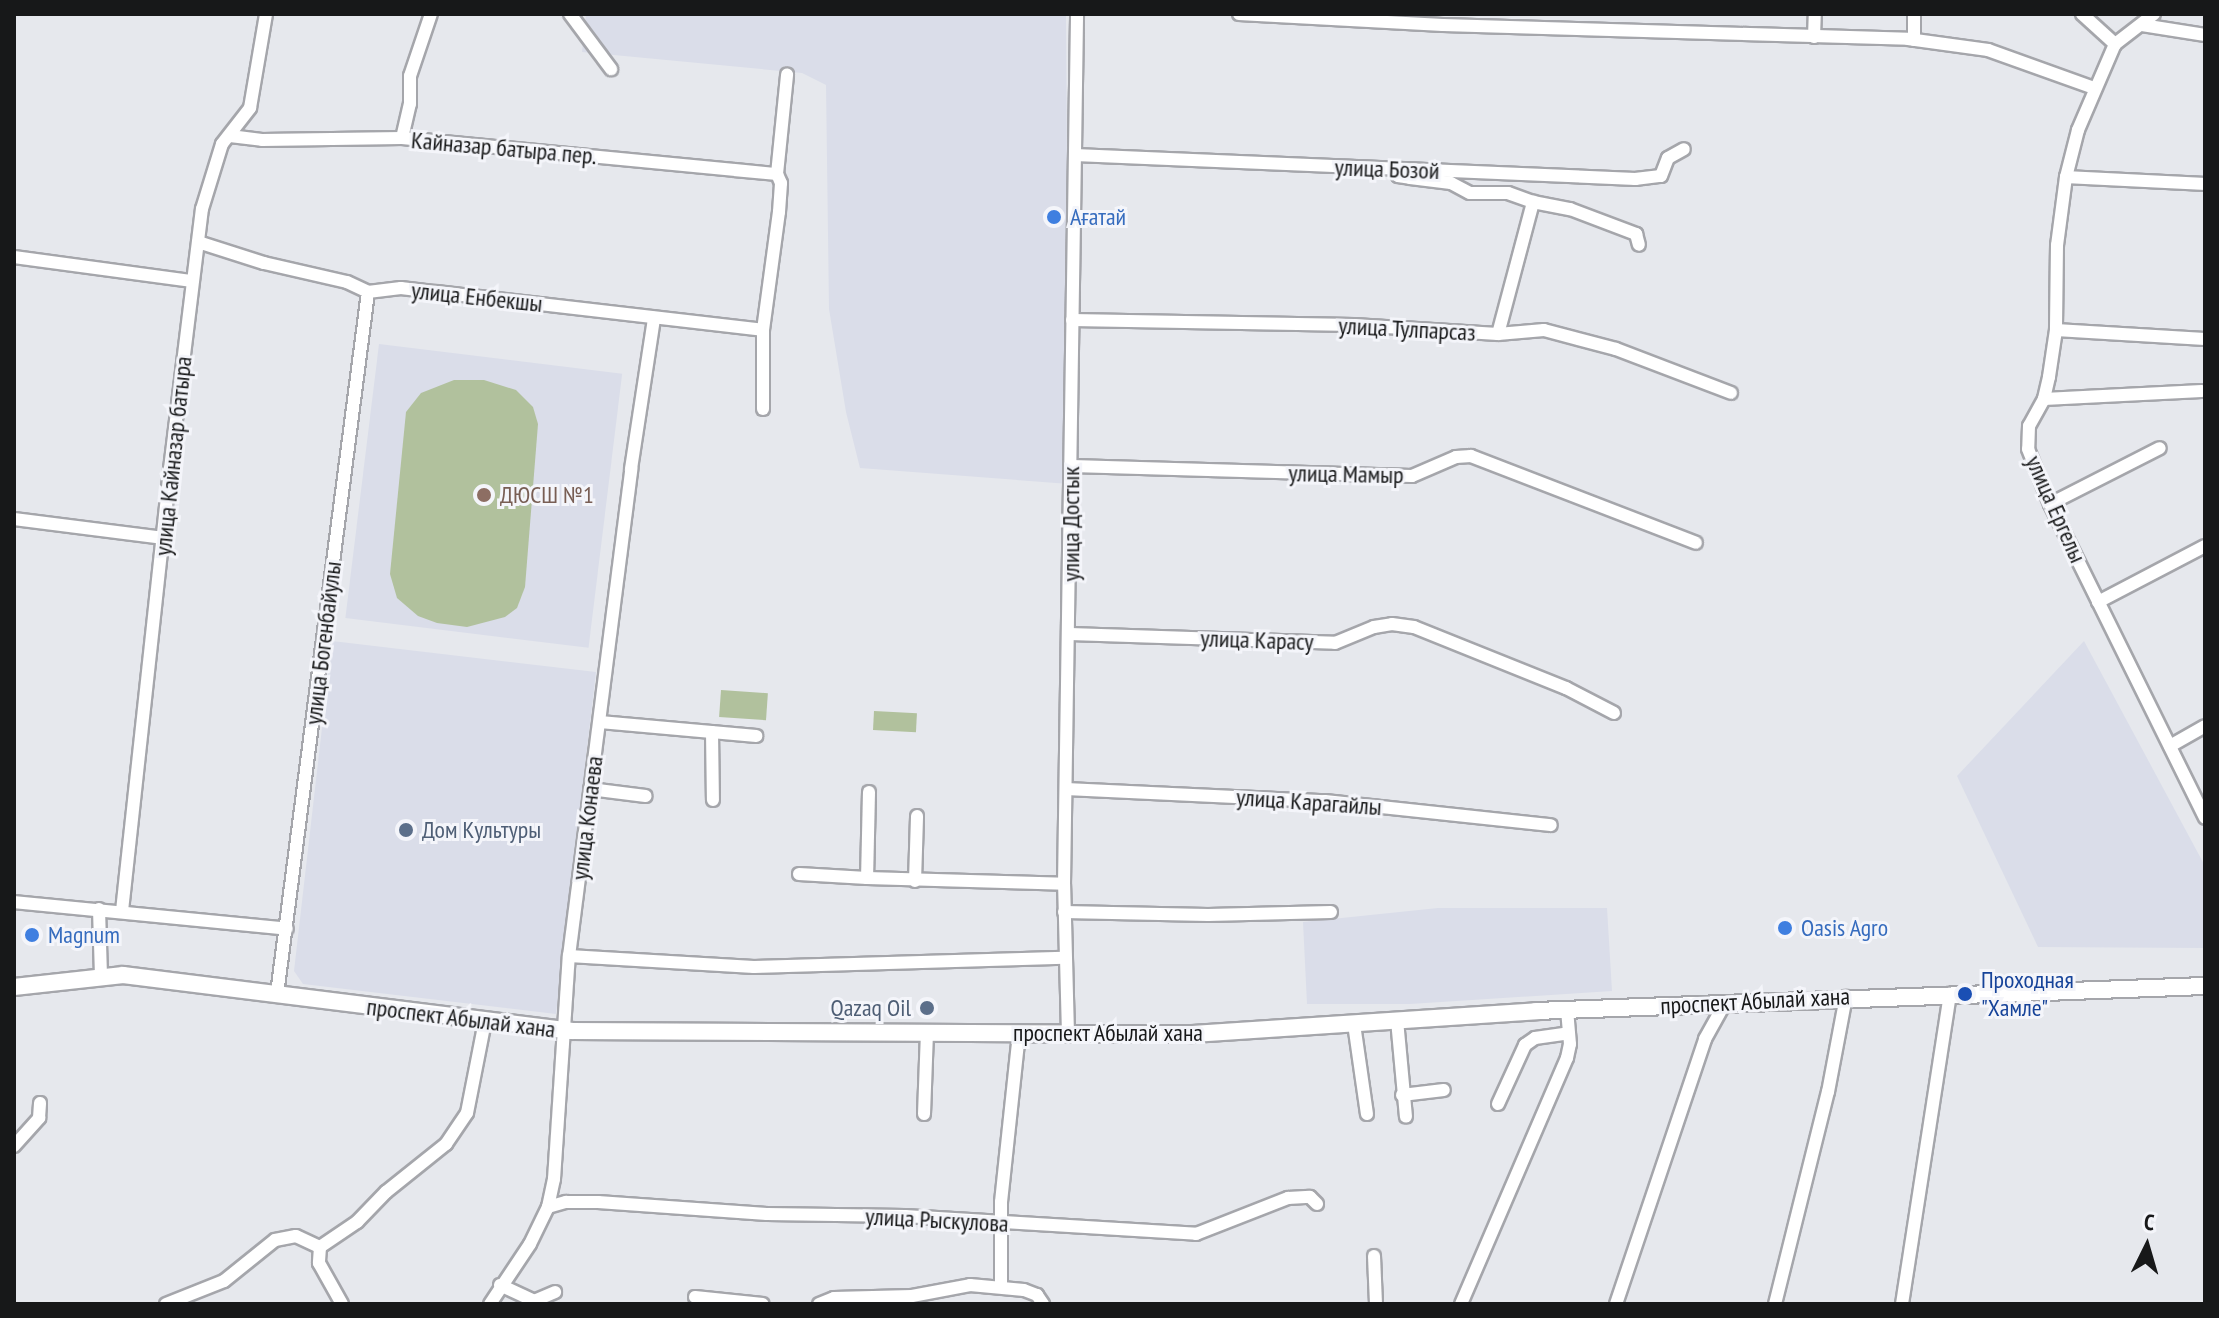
<!DOCTYPE html>
<meta charset="utf-8">
<style>
body{margin:0}
#map{position:relative;width:2219px;height:1318px;overflow:hidden;background:#e6e8ed;font-family:"PT Sans Narrow",sans-serif}
div>[style]{position:absolute}
.built>*{inset:0;background:#dadde9;transform-origin:0 0}
.green>*{inset:0;background:#b1c19d;transform-origin:0 0}
.roads{filter:drop-shadow(2px 0 #a5a6ab) drop-shadow(-2px 0 #a5a6ab) drop-shadow(0 2px #a5a6ab) drop-shadow(0 -2px #a5a6ab)}
.minor>*{height:12px;margin:-6px;padding:0 6px;transform-origin:6px;border-radius:6px;background:#fff}
.major>*{height:16px;margin:-8px;padding:0 8px;transform-origin:8px;border-radius:8px;background:#fff}
.dots>*{width:22px;height:22px;translate:-50% -50%;box-sizing:border-box;border:4px solid #f4f5fa;border-radius:50%}
span{translate:-50% -50%;white-space:nowrap;text-align:center;line-height:1.15;-webkit-text-stroke:6px #f4f5fa;paint-order:stroke}
.street-label{font-size:24px;color:#171819}
.shop-label{font-size:24px;color:#366cbe}
.left{translate:0 -50%;text-align:left}
.education-label{font-size:24px;color:#785e54}
.service-label{font-size:24px;color:#4e5e75}
.right{translate:-100% -50%;text-align:right}
.transit-label{font-size:24px;color:#164399}
.frame{position:absolute;inset:0;border:16px solid #171819;pointer-events:none}
.north{position:absolute;left:2107px;top:1206px;width:80px;height:80px;-webkit-text-stroke:6px #f4f5fa;paint-order:stroke;rotate:5deg;font-size:22px;font-weight:700;line-height:32px;text-align:center;color:#171819}
.north::after{content:'';display:block;margin:auto;width:28px;height:36px;background:#171819;clip-path:polygon(50% 0,100% 100%,50% 72%,0 100%)}
</style>
<div id="map">
<div class="built">
<div style="clip-path:polygon(586px 14px,1066px 14px,1069px 484px,860px 468px,846px 412px,829px 309px,826px 85px,802px 73px,582px 52px)"></div>
<div style="left:379px;top:344px;width:245px;height:276px;rotate:7deg"></div>
<div style="clip-path:polygon(332px 641px,596px 672px,556px 1014px,303px 984px,294px 971px)"></div>
<div style="clip-path:polygon(2084px 641px,2205px 866px,2205px 948px,2038px 947px,1957px 776px)"></div>
<div style="clip-path:polygon(1438px 908px,1607px 908px,1612px 991px,1410px 1004px,1307px 1004px,1303px 922px)"></div>
</div>
<div class="green">
<div style="clip-path:polygon(454px 380px,484px 380px,516px 390px,533px 407px,538px 424px,525px 587px,517px 608px,505px 617px,467px 627px,437px 623px,418px 616px,397px 598px,390px 574px,406px 412px,421px 393px)"></div>
<div style="left:721px;top:690px;width:47px;height:27px;rotate:4deg"></div>
<div style="left:874px;top:711px;width:43px;height:19px;rotate:3deg"></div>
</div>
<div class="roads">
<div class="minor">
<div style="left:570px;top:14px;width:69px;rotate:53.3deg"></div>
<div style="left:1239px;top:14px;width:204px;rotate:3.1deg"></div>
<div style="left:1443px;top:25px;width:465px;rotate:1.7deg"></div>
<div style="left:1908px;top:39px;width:81px;rotate:7.8deg"></div>
<div style="left:1988px;top:50px;width:113px;rotate:19.7deg"></div>
<div style="left:1914px;top:14px;width:26px;rotate:90deg"></div>
<div style="left:2082px;top:14px;width:45px;rotate:42.3deg"></div>
<div style="left:2154px;top:14px;width:49px;rotate:142.4deg"></div>
<div style="left:2115px;top:44px;width:94px;rotate:113.3deg"></div>
<div style="left:2078px;top:130px;width:49px;rotate:104.3deg"></div>
<div style="left:2066px;top:177px;width:69px;rotate:97.5deg"></div>
<div style="left:2057px;top:245px;width:85px;rotate:90.7deg"></div>
<div style="left:2056px;top:330px;width:48px;rotate:98.5deg"></div>
<div style="left:2049px;top:377px;width:23px;rotate:103deg"></div>
<div style="left:2044px;top:399px;width:31px;rotate:119deg"></div>
<div style="left:2029px;top:426px;width:23px;rotate:92deg"></div>
<div style="left:2028px;top:449px;width:59px;rotate:68.2deg"></div>
<div style="left:2050px;top:504px;width:350px;rotate:63.7deg"></div>
<div style="left:2142px;top:25px;width:64px;rotate:9deg"></div>
<div style="left:1814px;top:37px;width:23px;rotate:-88deg"></div>
<div style="left:230px;top:136px;width:32px;rotate:7deg"></div>
<div style="left:262px;top:140px;width:140px;rotate:-0.8deg"></div>
<div style="left:402px;top:138px;width:377px;rotate:5.5deg"></div>
<div style="left:402px;top:138px;width:35px;rotate:-77deg"></div>
<div style="left:410px;top:104px;width:28px;rotate:-90deg"></div>
<div style="left:410px;top:76px;width:65px;rotate:-71.3deg"></div>
<div style="left:1075px;top:155px;width:561px;rotate:2.45deg"></div>
<div style="left:1635px;top:179px;width:26px;rotate:-7deg"></div>
<div style="left:1661px;top:176px;width:19px;rotate:-69deg"></div>
<div style="left:1668px;top:158px;width:18px;rotate:-29deg"></div>
<div style="left:1397px;top:172px;width:4px;rotate:76deg"></div>
<div style="left:1398px;top:176px;width:12px;rotate:9deg"></div>
<div style="left:1410px;top:178px;width:41px;rotate:7deg"></div>
<div style="left:1451px;top:183px;width:21px;rotate:28deg"></div>
<div style="left:1470px;top:193px;width:38px"></div>
<div style="left:1508px;top:193px;width:27px;rotate:20deg"></div>
<div style="left:1533px;top:202px;width:38px;rotate:11deg"></div>
<div style="left:1570px;top:209px;width:71px;rotate:20.7deg"></div>
<div style="left:1636px;top:234px;width:11px;rotate:75deg"></div>
<div style="left:2066px;top:177px;width:139px;rotate:2.9deg"></div>
<div style="left:198px;top:242px;width:69px;rotate:17.7deg"></div>
<div style="left:264px;top:263px;width:85px;rotate:12.9deg"></div>
<div style="left:347px;top:282px;width:23px;rotate:25deg"></div>
<div style="left:368px;top:292px;width:33px;rotate:-7deg"></div>
<div style="left:401px;top:288px;width:35px;rotate:7deg"></div>
<div style="left:436px;top:292px;width:329px;rotate:6.6deg"></div>
<div style="left:14px;top:257px;width:180px;rotate:7.7deg"></div>
<div style="left:1072px;top:320px;width:282px;rotate:1deg"></div>
<div style="left:1354px;top:325px;width:144px;rotate:3.6deg"></div>
<div style="left:1498px;top:334px;width:46px;rotate:-5deg"></div>
<div style="left:1544px;top:330px;width:74px;rotate:14.8deg"></div>
<div style="left:1616px;top:349px;width:123px;rotate:20.9deg"></div>
<div style="left:2056px;top:330px;width:149px;rotate:3.5deg"></div>
<div style="left:1498px;top:334px;width:137px;rotate:-75.1deg"></div>
<div style="left:2044px;top:399px;width:158px;rotate:-2.9deg"></div>
<div style="left:763px;top:409px;width:79px;rotate:-90deg"></div>
<div style="left:763px;top:330px;width:119px;rotate:-82.3deg"></div>
<div style="left:779px;top:212px;width:29px;rotate:-86deg"></div>
<div style="left:781px;top:183px;width:10px;rotate:-114deg"></div>
<div style="left:777px;top:174px;width:100px;rotate:-84.2deg"></div>
<div style="left:1072px;top:466px;width:340px;rotate:1.7deg"></div>
<div style="left:1412px;top:476px;width:48px;rotate:-23.4deg"></div>
<div style="left:1456px;top:457px;width:15px;rotate:-4deg"></div>
<div style="left:1471px;top:456px;width:241px;rotate:21.1deg"></div>
<div style="left:2050px;top:504px;width:123px;rotate:-27deg"></div>
<div style="left:14px;top:519px;width:151px;rotate:7.2deg"></div>
<div style="left:2098px;top:602px;width:121px;rotate:-27.6deg"></div>
<div style="left:1070px;top:634px;width:265px;rotate:1.9deg"></div>
<div style="left:1335px;top:643px;width:42px;rotate:-22.3deg"></div>
<div style="left:1374px;top:627px;width:18px;rotate:-9deg"></div>
<div style="left:1392px;top:624px;width:22px;rotate:8deg"></div>
<div style="left:1414px;top:627px;width:164px;rotate:21.9deg"></div>
<div style="left:1566px;top:688px;width:54px;rotate:27.5deg"></div>
<div style="left:600px;top:722px;width:157px;rotate:5.1deg"></div>
<div style="left:712px;top:732px;width:68px;rotate:89.2deg"></div>
<div style="left:2170px;top:746px;width:40px;rotate:-29.7deg"></div>
<div style="left:590px;top:789px;width:56px;rotate:7.1deg"></div>
<div style="left:1066px;top:789px;width:259px;rotate:2.7deg"></div>
<div style="left:1325px;top:801px;width:227px;rotate:6.1deg"></div>
<div style="left:869px;top:792px;width:86px;rotate:91.3deg"></div>
<div style="left:867px;top:878px;width:197px;rotate:1.7deg"></div>
<div style="left:799px;top:874px;width:68px;rotate:3.4deg"></div>
<div style="left:915px;top:881px;width:65px;rotate:-88.2deg"></div>
<div style="left:14px;top:902px;width:274px;rotate:5.6deg"></div>
<div style="left:99px;top:909px;width:67px;rotate:88.3deg"></div>
<div style="left:122px;top:911px;width:445px;rotate:-83.8deg"></div>
<div style="left:170px;top:469px;width:262px;rotate:-83deg"></div>
<div style="left:202px;top:209px;width:68px;rotate:-72.9deg"></div>
<div style="left:222px;top:144px;width:46px;rotate:-52.1deg"></div>
<div style="left:250px;top:108px;width:95px;rotate:-80.3deg"></div>
<div style="left:1064px;top:912px;width:144px;rotate:1.2deg"></div>
<div style="left:1208px;top:915px;width:123px;rotate:-1.4deg"></div>
<div style="left:569px;top:956px;width:185px;rotate:3.4deg"></div>
<div style="left:754px;top:967px;width:310px;rotate:-1.7deg"></div>
<div style="left:277px;top:994px;width:708px;rotate:-82.61deg"></div>
<div style="left:1397px;top:1020px;width:97px;rotate:84.7deg"></div>
<div style="left:1354px;top:1024px;width:91px;rotate:81.8deg"></div>
<div style="left:1068px;top:1034px;width:150px;rotate:-91.5deg"></div>
<div style="left:1064px;top:884px;width:870px;rotate:-89.14deg"></div>
<div style="left:1402px;top:1095px;width:42px;rotate:-6.8deg"></div>
<div style="left:1498px;top:1104px;width:65px;rotate:-65.4deg"></div>
<div style="left:1525px;top:1045px;width:12px;rotate:-35deg"></div>
<div style="left:1535px;top:1038px;width:34px;rotate:-8deg"></div>
<div style="left:924px;top:1114px;width:81px;rotate:-87.9deg"></div>
<div style="left:14px;top:1146px;width:38px;rotate:-48deg"></div>
<div style="left:39px;top:1118px;width:15px;rotate:-86deg"></div>
<div style="left:548px;top:1207px;width:19px;rotate:-16deg"></div>
<div style="left:566px;top:1202px;width:32px"></div>
<div style="left:598px;top:1202px;width:169px;rotate:4.1deg"></div>
<div style="left:767px;top:1214px;width:138px;rotate:0.8deg"></div>
<div style="left:905px;top:1216px;width:292px;rotate:3.5deg"></div>
<div style="left:1196px;top:1234px;width:99px;rotate:-21.4deg"></div>
<div style="left:1288px;top:1198px;width:22px;rotate:-3deg"></div>
<div style="left:1310px;top:1197px;width:10px;rotate:45deg"></div>
<div style="left:320px;top:1247px;width:16px;rotate:94deg"></div>
<div style="left:319px;top:1263px;width:47px;rotate:60.7deg"></div>
<div style="left:1374px;top:1256px;width:48px;rotate:87.6deg"></div>
<div style="left:500px;top:1285px;width:38px;rotate:25deg"></div>
<div style="left:534px;top:1301px;width:23px;rotate:-23deg"></div>
<div style="left:1001px;top:1287px;width:85px;rotate:-90deg"></div>
<div style="left:1001px;top:1202px;width:169px;rotate:-83.9deg"></div>
<div style="left:695px;top:1297px;width:68px;rotate:5.9deg"></div>
<div style="left:166px;top:1304px;width:62px;rotate:-21.6deg"></div>
<div style="left:224px;top:1281px;width:65px;rotate:-38.8deg"></div>
<div style="left:275px;top:1240px;width:21px;rotate:-11deg"></div>
<div style="left:296px;top:1236px;width:26px;rotate:25deg"></div>
<div style="left:320px;top:1247px;width:45px;rotate:-34deg"></div>
<div style="left:357px;top:1222px;width:42px;rotate:-46deg"></div>
<div style="left:386px;top:1192px;width:77px;rotate:-38.7deg"></div>
<div style="left:446px;top:1144px;width:37px;rotate:-56deg"></div>
<div style="left:467px;top:1113px;width:94px;rotate:-78.9deg"></div>
<div style="left:490px;top:1304px;width:72px;rotate:-56.3deg"></div>
<div style="left:530px;top:1244px;width:41px;rotate:-64.1deg"></div>
<div style="left:548px;top:1207px;width:29px;rotate:-78deg"></div>
<div style="left:554px;top:1179px;width:224px;rotate:-86.2deg"></div>
<div style="left:569px;top:956px;width:491px;rotate:-82.7deg"></div>
<div style="left:631px;top:469px;width:153px;rotate:-81.3deg"></div>
<div style="left:819px;top:1304px;width:16px;rotate:-22deg"></div>
<div style="left:834px;top:1298px;width:78px;rotate:-1.5deg"></div>
<div style="left:912px;top:1296px;width:59px;rotate:-10.7deg"></div>
<div style="left:970px;top:1285px;width:54px;rotate:5.3deg"></div>
<div style="left:1024px;top:1290px;width:14px;rotate:21deg"></div>
<div style="left:1037px;top:1295px;width:11px;rotate:56deg"></div>
<div style="left:1461px;top:1304px;width:268px;rotate:-66.7deg"></div>
<div style="left:1567px;top:1058px;width:14px;rotate:-78deg"></div>
<div style="left:1570px;top:1044px;width:35px;rotate:-95deg"></div>
<div style="left:1616px;top:1304px;width:280px;rotate:-71.4deg"></div>
<div style="left:1705px;top:1039px;width:41px;rotate:-60.9deg"></div>
<div style="left:1775px;top:1304px;width:219px;rotate:-76deg"></div>
<div style="left:1828px;top:1092px;width:97px;rotate:-79.3deg"></div>
<div style="left:1902px;top:1304px;width:314px;rotate:-81.2deg"></div>
</div>
<div class="major">
<div style="left:14px;top:987px;width:110px;rotate:-6.3deg"></div>
<div style="left:123px;top:975px;width:451px;rotate:7.1deg"></div>
<div style="left:571px;top:1031px;width:497px;rotate:0.3deg"></div>
<div style="left:1068px;top:1034px;width:125px"></div>
<div style="left:1193px;top:1034px;width:344px;rotate:-3.8deg"></div>
<div style="left:1536px;top:1011px;width:669px;rotate:-2.14deg"></div>
</div>
</div>
<div class="dots">
<div style="left:1054px;top:217px;background:#3f7fe0"></div>
<div style="left:484px;top:495px;background:#8d6e63"></div>
<div style="left:406px;top:830px;background:#5c6f8a"></div>
<div style="left:1785px;top:928px;background:#3f7fe0"></div>
<div style="left:32px;top:935px;background:#3f7fe0"></div>
<div style="left:1965px;top:994px;background:#1a4fb4"></div>
<div style="left:927px;top:1008px;background:#5c6f8a"></div>
</div>
<div class="street-label">
<span style="left:504px;top:148px;rotate:5deg">Кайназар батыра пер.</span>
<span style="left:1387px;top:169px;rotate:2deg">улица Бозой</span>
<span style="left:477px;top:297px;rotate:6deg">улица Енбекшы</span>
<span style="left:1407px;top:329px;rotate:3deg">улица Тулпарсаз</span>
<span style="left:173px;top:456px;rotate:-84deg">улица Кайназар батыра</span>
<span style="left:1346px;top:474px;rotate:1deg">улица Мамыр</span>
<span style="left:2056px;top:509px;rotate:66deg">улица Ергелы</span>
<span style="left:1071px;top:524px;rotate:-90deg">улица Достык</span>
<span style="left:1257px;top:640px;rotate:2deg">улица Карасу</span>
<span style="left:323px;top:643px;rotate:-83deg">улица Богенбайулы</span>
<span style="left:1309px;top:802px;rotate:4deg">улица Карагайлы</span>
<span style="left:587px;top:818px;rotate:-83deg">улица Конаева</span>
<span style="left:1755px;top:1001px;rotate:-3deg">проспект Абылай хана</span>
<span style="left:461px;top:1018px;rotate:7deg">проспект Абылай хана</span>
<span style="left:1108px;top:1033px">проспект Абылай хана</span>
<span style="left:937px;top:1220px;rotate:3deg">улица Рыскулова</span>
</div>
<div class="shop-label">
<span class="left" style="left:1070px;top:217px">Ағатай</span>
<span class="left" style="left:1801px;top:928px">Oasis Agro</span>
<span class="left" style="left:48px;top:935px">Magnum</span>
</div>
<div class="education-label">
<span class="left" style="left:500px;top:495px">ДЮСШ №1</span>
</div>
<div class="service-label">
<span class="left" style="left:422px;top:830px">Дом Культуры</span>
<span class="right" style="left:911px;top:1008px">Qazaq Oil</span>
</div>
<div class="transit-label">
<span class="left" style="left:1981px;top:994px">Проходная<br>"Хамле"</span>
</div>
<div class="frame"></div>
<div class="north">С</div>
</div>
